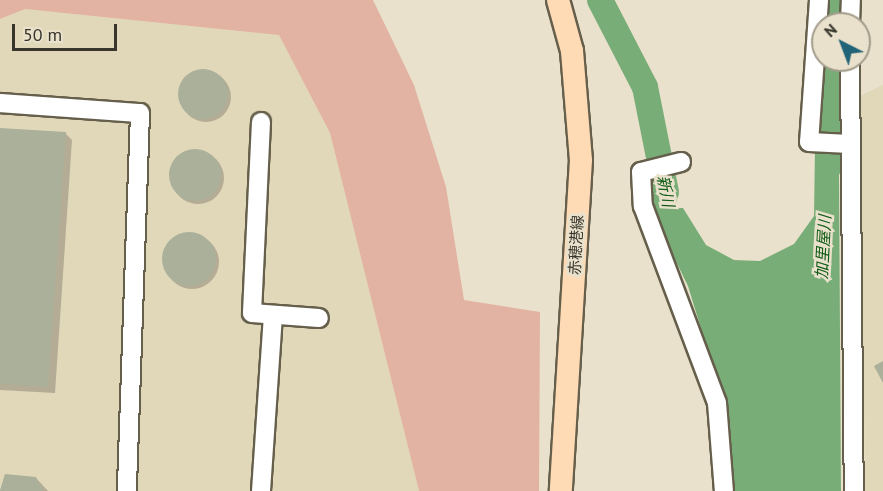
<!DOCTYPE html>
<meta charset="utf-8">
<style>
body{margin:0}
#map{position:relative;width:883px;height:491px;overflow:hidden;background:#e9e1cb;font-family:"PT Sans","Noto Sans JP",sans-serif}
div>[style]{position:absolute}
.built>*{inset:0;background:#e1d8ba}
.green>*{inset:0;background:#e2b3a2}
.water>*{inset:0;background:#79ad78}
.shadow>*{inset:0;background:#0003}
.round{border-radius:50%}
.river>*{height:26px;margin:-13px;padding:0 13px;transform-origin:13px;border-radius:13px;background:#79ad78}
.building>*{inset:0;background:#abb09a}
.roads{filter:drop-shadow(2px 0 #655f4b) drop-shadow(-2px 0 #655f4b) drop-shadow(0 2px #655f4b) drop-shadow(0 -2px #655f4b)}
.minor>*{height:18px;margin:-9px;padding:0 9px;transform-origin:9px;border-radius:9px;background:#fff}
.major>*{height:22px;margin:-11px;padding:0 11px;transform-origin:11px;border-radius:11px;background:#fedab5}
span{translate:-50% -50%;white-space:nowrap;text-align:center;line-height:1.15;-webkit-text-stroke:5px #e9e1cb;paint-order:stroke}
.street-label{font-size:15px;color:#37352c}
.water-label{font-size:16px;color:#105c18;font-style:italic}
.north{position:absolute;left:811px;top:12px;width:60px;height:60px;box-sizing:border-box;background:#e9e1cb;border:2px solid #a29c8b;border-radius:50%;rotate:318deg;font-size:16px;font-weight:700;line-height:24px;text-align:center;color:#37352c}
.north::after{content:'';display:block;margin:auto;width:21px;height:27px;background:#216377;clip-path:polygon(50% 0,100% 100%,50% 72%,0 100%)}
.scale{position:absolute;left:12px;top:24px;width:105px;height:27px;box-sizing:border-box;border:3px solid #37352c;border-top:0;padding-left:8px;font-size:18px;line-height:21px;white-space:nowrap;color:#37352c;-webkit-text-stroke:4px #e9e1cb;paint-order:stroke}
</style>
<div id="map">
<div class="built">
<div style="clip-path:polygon(25px 9px,279px 35px,330px 133px,419px 491px,0 491px,0 19px)"></div>
<div style="clip-path:polygon(883px 85px,883px 491px,865px 491px,860px 96px)"></div>
</div>
<div class="green">
<div style="clip-path:polygon(0 0,373px 0,414px 85px,446px 187px,464px 300px,540px 312px,539px 491px,419px 491px,330px 133px,279px 35px,25px 9px,0 19px)"></div>
</div>
<div class="water">
<div style="clip-path:polygon(815px 148px,836px 150px,839px 174px,841px 491px,733px 491px,728px 417px,688px 286px,655px 219px,645px 178px,672px 172px,678px 208px,683px 208px,706px 245px,734px 260px,760px 261px,794px 244px,814px 216px)"></div>
</div>
<div class="shadow">
<div class="round" style="left:181px;top:72px;width:50px;height:50px"></div>
<div style="clip-path:polygon(0 129px,65px 133px,72px 140px,55px 393px,0 390px)"></div>
<div class="round" style="left:172px;top:152px;width:52px;height:52px"></div>
<div class="round" style="left:165px;top:235px;width:54px;height:54px"></div>
<div style="clip-path:polygon(5px 475px,36px 478px,48px 491px,0 491px)"></div>
</div>
<div class="river">
<div style="left:600px;top:0;width:98px;rotate:62.7deg"></div>
<div style="left:645px;top:87px;width:107px;rotate:78.7deg"></div>
<div style="left:833px;top:24px;width:24px;rotate:-88deg"></div>
<div style="left:828px;top:168px;width:108px;rotate:-87.9deg"></div>
</div>
<div class="building">
<div class="round" style="left:178px;top:69px;width:50px;height:50px"></div>
<div style="clip-path:polygon(0 128px,66px 132px,48px 387px,0 384px)"></div>
<div class="round" style="left:169px;top:149px;width:52px;height:52px"></div>
<div class="round" style="left:162px;top:232px;width:54px;height:54px"></div>
<div style="clip-path:polygon(883px 361px,883px 383px,874px 366px)"></div>
<div style="clip-path:polygon(5px 474px,36px 477px,43px 491px,0 491px)"></div>
</div>
<div class="roads">
<div class="minor">
<div style="left:819px;top:0;width:142px;rotate:94deg"></div>
<div style="left:809px;top:142px;width:41px;rotate:2.8deg"></div>
<div style="left:850px;top:24px;width:24px;rotate:-88deg"></div>
<div style="left:850px;top:60px;width:431px;rotate:89.5deg"></div>
<div style="left:0;top:103px;width:140px;rotate:4.1deg"></div>
<div style="left:140px;top:113px;width:378px;rotate:92deg"></div>
<div style="left:261px;top:122px;width:191px;rotate:92.7deg"></div>
<div style="left:252px;top:313px;width:67px;rotate:4.3deg"></div>
<div style="left:681px;top:162px;width:41px;rotate:166deg"></div>
<div style="left:641px;top:172px;width:34px;rotate:87deg"></div>
<div style="left:643px;top:206px;width:210px;rotate:69.4deg"></div>
<div style="left:717px;top:403px;width:88px;rotate:85.5deg"></div>
<div style="left:261px;top:491px;width:176px;rotate:-86.1deg"></div>
</div>
<div class="major">
<div style="left:558px;top:0;width:53px;rotate:74.6deg"></div>
<div style="left:572px;top:51px;width:109px;rotate:85.3deg"></div>
<div style="left:581px;top:160px;width:332px;rotate:93.5deg"></div>
</div>
</div>
<div class="street-label">
<span style="left:576px;top:245px;rotate:-87deg">赤穂港線</span>
</div>
<div class="water-label">
<span style="left:666px;top:191px;rotate:79deg">新川</span>
<span style="left:823px;top:247px;rotate:-87deg">加里屋川</span>
</div>
<div class="north">N</div>
<div class="scale">50 m</div>
</div>
